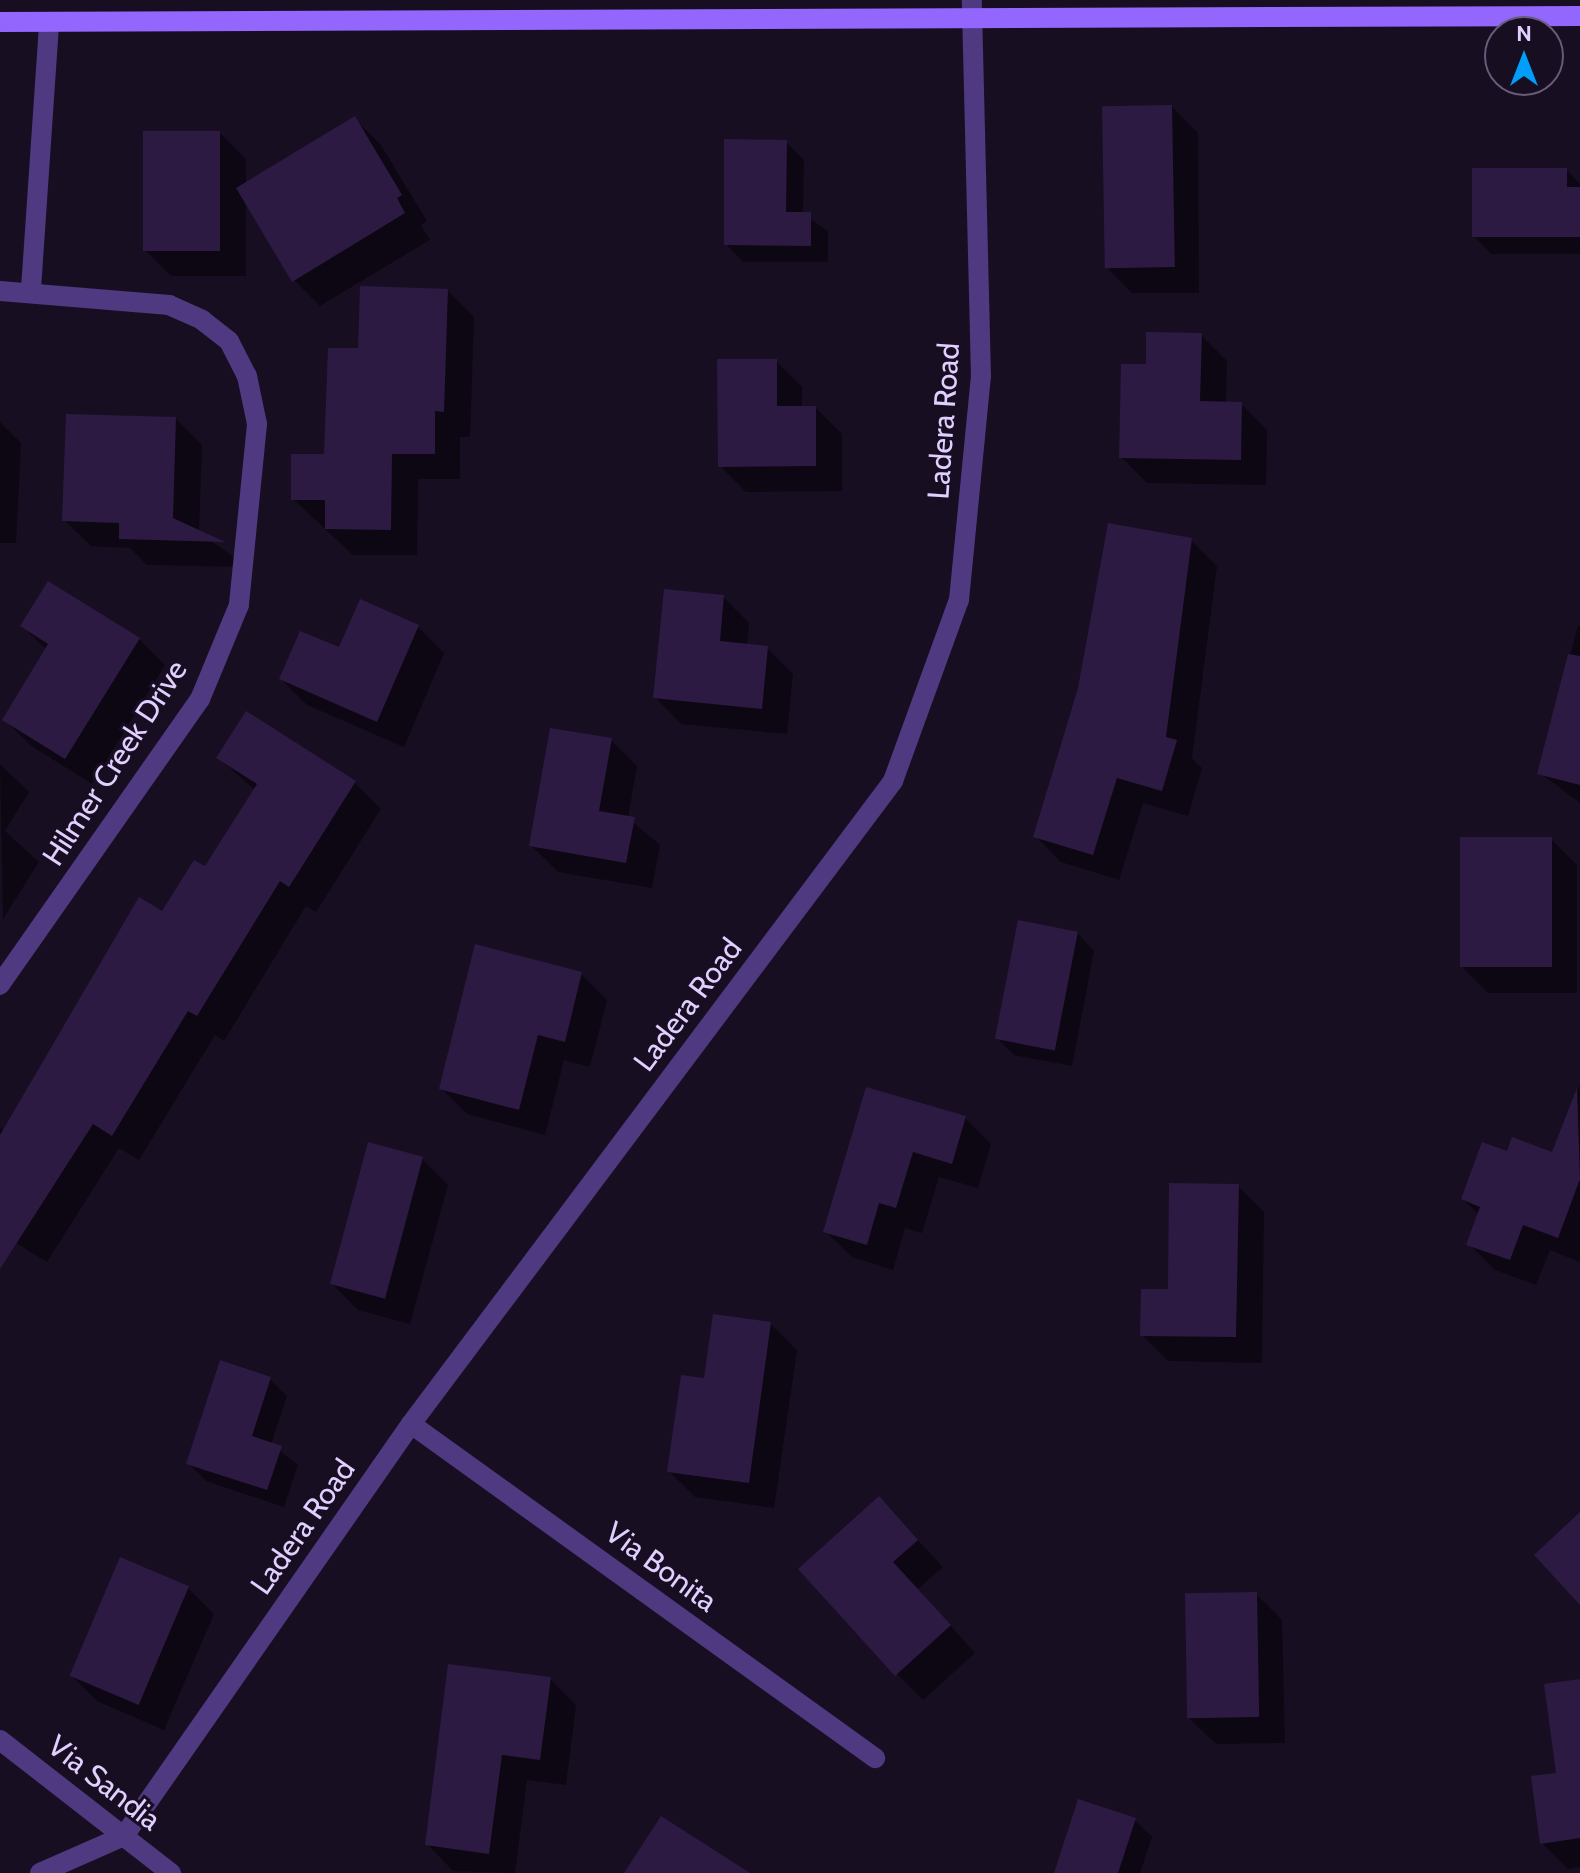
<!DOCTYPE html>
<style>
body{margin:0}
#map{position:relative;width:1580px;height:1873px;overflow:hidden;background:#170e22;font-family:Cabin,sans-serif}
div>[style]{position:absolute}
.shadow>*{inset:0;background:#0007}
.building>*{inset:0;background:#2d1a43;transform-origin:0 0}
.street>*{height:20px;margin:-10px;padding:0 10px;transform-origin:10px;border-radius:10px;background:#4f3981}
.secondary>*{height:20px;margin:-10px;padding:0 10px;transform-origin:10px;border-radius:10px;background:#9367fe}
span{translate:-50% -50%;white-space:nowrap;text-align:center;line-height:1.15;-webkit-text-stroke:6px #170e22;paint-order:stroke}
.street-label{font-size:30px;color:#e1cfff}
.north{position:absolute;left:1484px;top:16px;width:80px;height:80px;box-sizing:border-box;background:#170e22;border:2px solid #685b7a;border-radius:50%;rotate:0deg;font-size:22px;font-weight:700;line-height:32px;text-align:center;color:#e1cfff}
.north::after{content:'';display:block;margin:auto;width:28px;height:36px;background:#019ef9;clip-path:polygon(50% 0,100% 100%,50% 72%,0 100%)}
</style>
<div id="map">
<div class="shadow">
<div style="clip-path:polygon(1172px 107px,1198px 133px,1199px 293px,1132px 293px,1106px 267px)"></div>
<div style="clip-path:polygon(355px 119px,381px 145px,427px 221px,421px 225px,430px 240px,320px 306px,294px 280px,246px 200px,246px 276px,171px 276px,145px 250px,220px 133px,246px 159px,246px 184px)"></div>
<div style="clip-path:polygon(786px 142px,804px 160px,803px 214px,828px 231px,828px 262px,743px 262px,726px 244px)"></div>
<div style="clip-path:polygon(1567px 170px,1580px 184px,1580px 254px,1491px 254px,1474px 236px)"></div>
<div style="clip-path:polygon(448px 291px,474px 317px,470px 437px,460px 437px,460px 479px,418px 479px,417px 555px,353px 555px,293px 499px)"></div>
<div style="clip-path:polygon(1201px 335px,1227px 361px,1226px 403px,1241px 404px,1267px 430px,1266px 485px,1147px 483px,1121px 457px,1147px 366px)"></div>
<div style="clip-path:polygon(776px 361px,802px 387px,802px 408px,816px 408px,842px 434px,842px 491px,746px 492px,720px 466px)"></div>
<div style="clip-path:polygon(176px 419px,202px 445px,199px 532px,247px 567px,147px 565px,130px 548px,91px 546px,64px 520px)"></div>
<div style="clip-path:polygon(0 422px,21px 443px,16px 543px,0 543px)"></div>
<div style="clip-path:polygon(1191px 540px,1217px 566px,1192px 758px,1202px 768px,1188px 816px,1143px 803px,1119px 880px,1061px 862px,1035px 836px)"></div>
<div style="clip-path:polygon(723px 597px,749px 623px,747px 646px,767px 648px,793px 674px,787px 734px,681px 724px,655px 697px)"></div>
<div style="clip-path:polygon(1578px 625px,1580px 626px,1580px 803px,1540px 773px)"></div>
<div style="clip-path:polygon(22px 626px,139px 639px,165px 665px,92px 784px,30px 745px,4px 719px,47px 650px)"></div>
<div style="clip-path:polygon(418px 627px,444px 653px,404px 747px,307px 705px,281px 679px,340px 650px)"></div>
<div style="clip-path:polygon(246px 714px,355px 783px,381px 809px,316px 912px,306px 906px,224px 1041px,215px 1035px,139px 1160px,119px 1148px,47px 1262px,0 1233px,0 1128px,5px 1131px,163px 913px,205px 869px,256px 791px,218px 757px)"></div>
<div style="clip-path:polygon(611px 740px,637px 766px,628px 818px,660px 845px,652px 888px,558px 872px,531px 845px)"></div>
<div style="clip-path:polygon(0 764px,29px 792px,5px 831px,39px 862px,3px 919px)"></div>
<div style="clip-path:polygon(1551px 839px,1577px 865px,1577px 993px,1488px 993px,1462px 967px)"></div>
<div style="clip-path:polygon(1077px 933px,1094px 951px,1072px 1066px,1014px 1055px,997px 1038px)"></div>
<div style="clip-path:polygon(581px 974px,607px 1000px,590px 1067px,564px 1060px,545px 1135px,467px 1114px,441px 1088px)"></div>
<div style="clip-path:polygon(1580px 1084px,1580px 1262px,1550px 1250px,1536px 1285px,1495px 1270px,1469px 1244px,1479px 1215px,1463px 1199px,1508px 1153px,1554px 1155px)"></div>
<div style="clip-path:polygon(868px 1089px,965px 1118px,991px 1144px,978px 1188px,939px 1177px,922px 1233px,905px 1228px,893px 1270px,852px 1257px,825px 1231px)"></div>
<div style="clip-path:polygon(422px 1159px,448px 1185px,410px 1324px,358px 1310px,332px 1284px)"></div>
<div style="clip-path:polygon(1238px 1186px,1264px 1212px,1262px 1363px,1168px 1361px,1142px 1335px)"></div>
<div style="clip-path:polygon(770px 1323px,797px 1350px,774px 1508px,695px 1497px,669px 1471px)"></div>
<div style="clip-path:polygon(270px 1379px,287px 1396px,271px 1444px,298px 1465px,284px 1507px,206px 1481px,189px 1464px)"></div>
<div style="clip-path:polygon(879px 1499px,943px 1567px,918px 1589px,975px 1653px,923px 1700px,897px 1674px)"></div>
<div style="clip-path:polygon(188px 1588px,214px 1614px,164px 1730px,97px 1701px,71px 1675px)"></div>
<div style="clip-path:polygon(1256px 1594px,1282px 1620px,1285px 1743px,1216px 1744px,1189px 1718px)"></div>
<div style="clip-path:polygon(550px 1679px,576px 1705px,566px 1785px,527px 1780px,515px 1873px,453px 1871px,427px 1844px)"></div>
<div style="clip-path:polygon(1580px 1681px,1580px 1867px,1568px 1869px,1542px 1843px)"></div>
<div style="clip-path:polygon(1135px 1820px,1152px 1837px,1140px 1873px,1056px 1873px)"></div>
</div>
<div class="building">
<div style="left:1172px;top:105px;width:162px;height:70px;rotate:89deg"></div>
<div style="clip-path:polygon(355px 116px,402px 195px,397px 198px,405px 213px,292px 282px,236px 188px)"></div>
<div style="left:143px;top:131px;width:77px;height:120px"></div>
<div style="clip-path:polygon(724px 139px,787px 140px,786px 212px,811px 212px,811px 246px,724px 245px)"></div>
<div style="clip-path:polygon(1472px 168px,1567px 168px,1567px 187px,1580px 187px,1580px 237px,1472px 237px)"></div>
<div style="clip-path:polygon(360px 286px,448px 289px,444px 412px,435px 411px,435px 454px,392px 454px,391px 530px,325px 529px,325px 500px,291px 500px,291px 454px,324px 454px,328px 348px,358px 348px)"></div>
<div style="clip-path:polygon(1146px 332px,1202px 333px,1200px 401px,1242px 402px,1241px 460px,1119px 458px,1121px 364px,1146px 364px)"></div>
<div style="clip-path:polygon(717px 359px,777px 359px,777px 406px,816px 406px,816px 466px,718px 467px)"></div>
<div style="clip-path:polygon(66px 414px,176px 417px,173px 518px,225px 542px,119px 539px,119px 523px,62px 521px)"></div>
<div style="clip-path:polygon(1108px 523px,1192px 538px,1166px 737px,1177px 740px,1162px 791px,1117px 778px,1093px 855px,1033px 837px,1078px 688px)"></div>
<div style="clip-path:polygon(48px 581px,140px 638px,65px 759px,2px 720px,48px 644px,20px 626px)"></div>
<div style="clip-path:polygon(664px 589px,724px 595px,720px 641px,768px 646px,762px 709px,653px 698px)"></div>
<div style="clip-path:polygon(360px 599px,419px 625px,377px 722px,279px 679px,300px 631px,339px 647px)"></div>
<div style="clip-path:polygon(1568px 654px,1580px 656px,1580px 785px,1537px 774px)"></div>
<div style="clip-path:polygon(246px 711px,356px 781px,289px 887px,280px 881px,197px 1016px,188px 1011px,112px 1136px,93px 1124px,0 1269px,0 1135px,139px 897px,162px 911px,194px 860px,205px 866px,257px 784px,216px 758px)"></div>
<div style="clip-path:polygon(550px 728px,612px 738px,599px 811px,635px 817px,626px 863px,529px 846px)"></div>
<div style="left:1460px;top:837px;width:92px;height:130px"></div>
<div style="left:1018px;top:920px;width:61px;height:121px;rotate:11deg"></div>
<div style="clip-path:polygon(475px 944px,582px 972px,565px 1042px,538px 1035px,519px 1110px,439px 1089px)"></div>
<div style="clip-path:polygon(866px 1087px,966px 1116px,952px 1164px,913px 1152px,896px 1208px,879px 1203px,867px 1245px,823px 1232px)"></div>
<div style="clip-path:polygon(1577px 1088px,1580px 1179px,1558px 1238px,1523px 1225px,1510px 1260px,1466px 1245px,1480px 1207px,1461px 1199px,1482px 1142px,1507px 1151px,1512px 1137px,1552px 1152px)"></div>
<div style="left:368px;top:1142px;width:57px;height:147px;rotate:15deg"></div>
<div style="clip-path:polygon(1169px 1183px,1239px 1184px,1236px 1337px,1140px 1336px,1141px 1289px,1168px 1289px)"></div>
<div style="clip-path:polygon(713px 1314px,771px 1322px,749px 1483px,667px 1472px,681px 1375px,704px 1378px)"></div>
<div style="clip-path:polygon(220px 1360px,271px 1377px,252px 1436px,282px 1446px,267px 1490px,186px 1464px)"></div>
<div style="clip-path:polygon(879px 1496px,918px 1540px,893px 1562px,951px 1625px,895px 1676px,798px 1569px)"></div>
<div style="clip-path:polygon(1580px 1512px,1580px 1605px,1534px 1555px)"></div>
<div style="left:120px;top:1557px;width:75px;height:129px;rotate:23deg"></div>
<div style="left:1257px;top:1592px;width:125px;height:72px;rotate:89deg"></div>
<div style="clip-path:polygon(448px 1664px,551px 1677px,540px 1760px,502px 1755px,489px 1854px,425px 1845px)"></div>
<div style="clip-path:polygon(1580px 1679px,1580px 1838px,1540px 1844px,1531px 1776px,1556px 1773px,1544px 1684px)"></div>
<div style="clip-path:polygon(1078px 1799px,1136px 1818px,1118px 1873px,1054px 1873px)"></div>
<div style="clip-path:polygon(661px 1816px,750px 1873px,624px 1873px)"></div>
</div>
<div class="street">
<div style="left:31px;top:289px;width:263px;rotate:-86.1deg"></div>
<div style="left:0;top:291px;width:170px;rotate:4.7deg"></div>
<div style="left:169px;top:305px;width:36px;rotate:24deg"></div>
<div style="left:202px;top:320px;width:34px;rotate:38deg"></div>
<div style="left:229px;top:341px;width:39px;rotate:63deg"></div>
<div style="left:247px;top:376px;width:49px;rotate:78.2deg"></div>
<div style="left:257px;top:424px;width:182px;rotate:95.7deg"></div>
<div style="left:239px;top:605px;width:102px;rotate:112.5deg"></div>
<div style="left:200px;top:699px;width:349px;rotate:125deg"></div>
<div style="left:411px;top:1424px;width:572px;rotate:35.75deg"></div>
<div style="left:0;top:1740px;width:217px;rotate:37.9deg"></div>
<div style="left:40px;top:1873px;width:92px;rotate:-23.8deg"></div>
<div style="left:124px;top:1836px;width:502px;rotate:-55.14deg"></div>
<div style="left:411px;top:1424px;width:804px;rotate:-53.14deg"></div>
<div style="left:893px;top:781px;width:193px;rotate:-70deg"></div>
<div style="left:959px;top:600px;width:224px;rotate:-84.4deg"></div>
<div style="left:981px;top:377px;width:377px;rotate:-91.4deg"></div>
</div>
<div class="secondary">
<div style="left:0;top:22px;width:1580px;rotate:-0.22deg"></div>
</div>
<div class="street-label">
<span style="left:944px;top:421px;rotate:-86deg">Ladera Road</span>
<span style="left:115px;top:763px;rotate:-57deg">Hilmer Creek Drive</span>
<span style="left:688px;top:1005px;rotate:-53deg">Ladera Road</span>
<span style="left:303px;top:1527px;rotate:-55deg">Ladera Road</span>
<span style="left:661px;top:1567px;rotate:36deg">Via Bonita</span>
<span style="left:104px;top:1783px;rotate:38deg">Via Sandia</span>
</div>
<div class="north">N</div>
</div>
